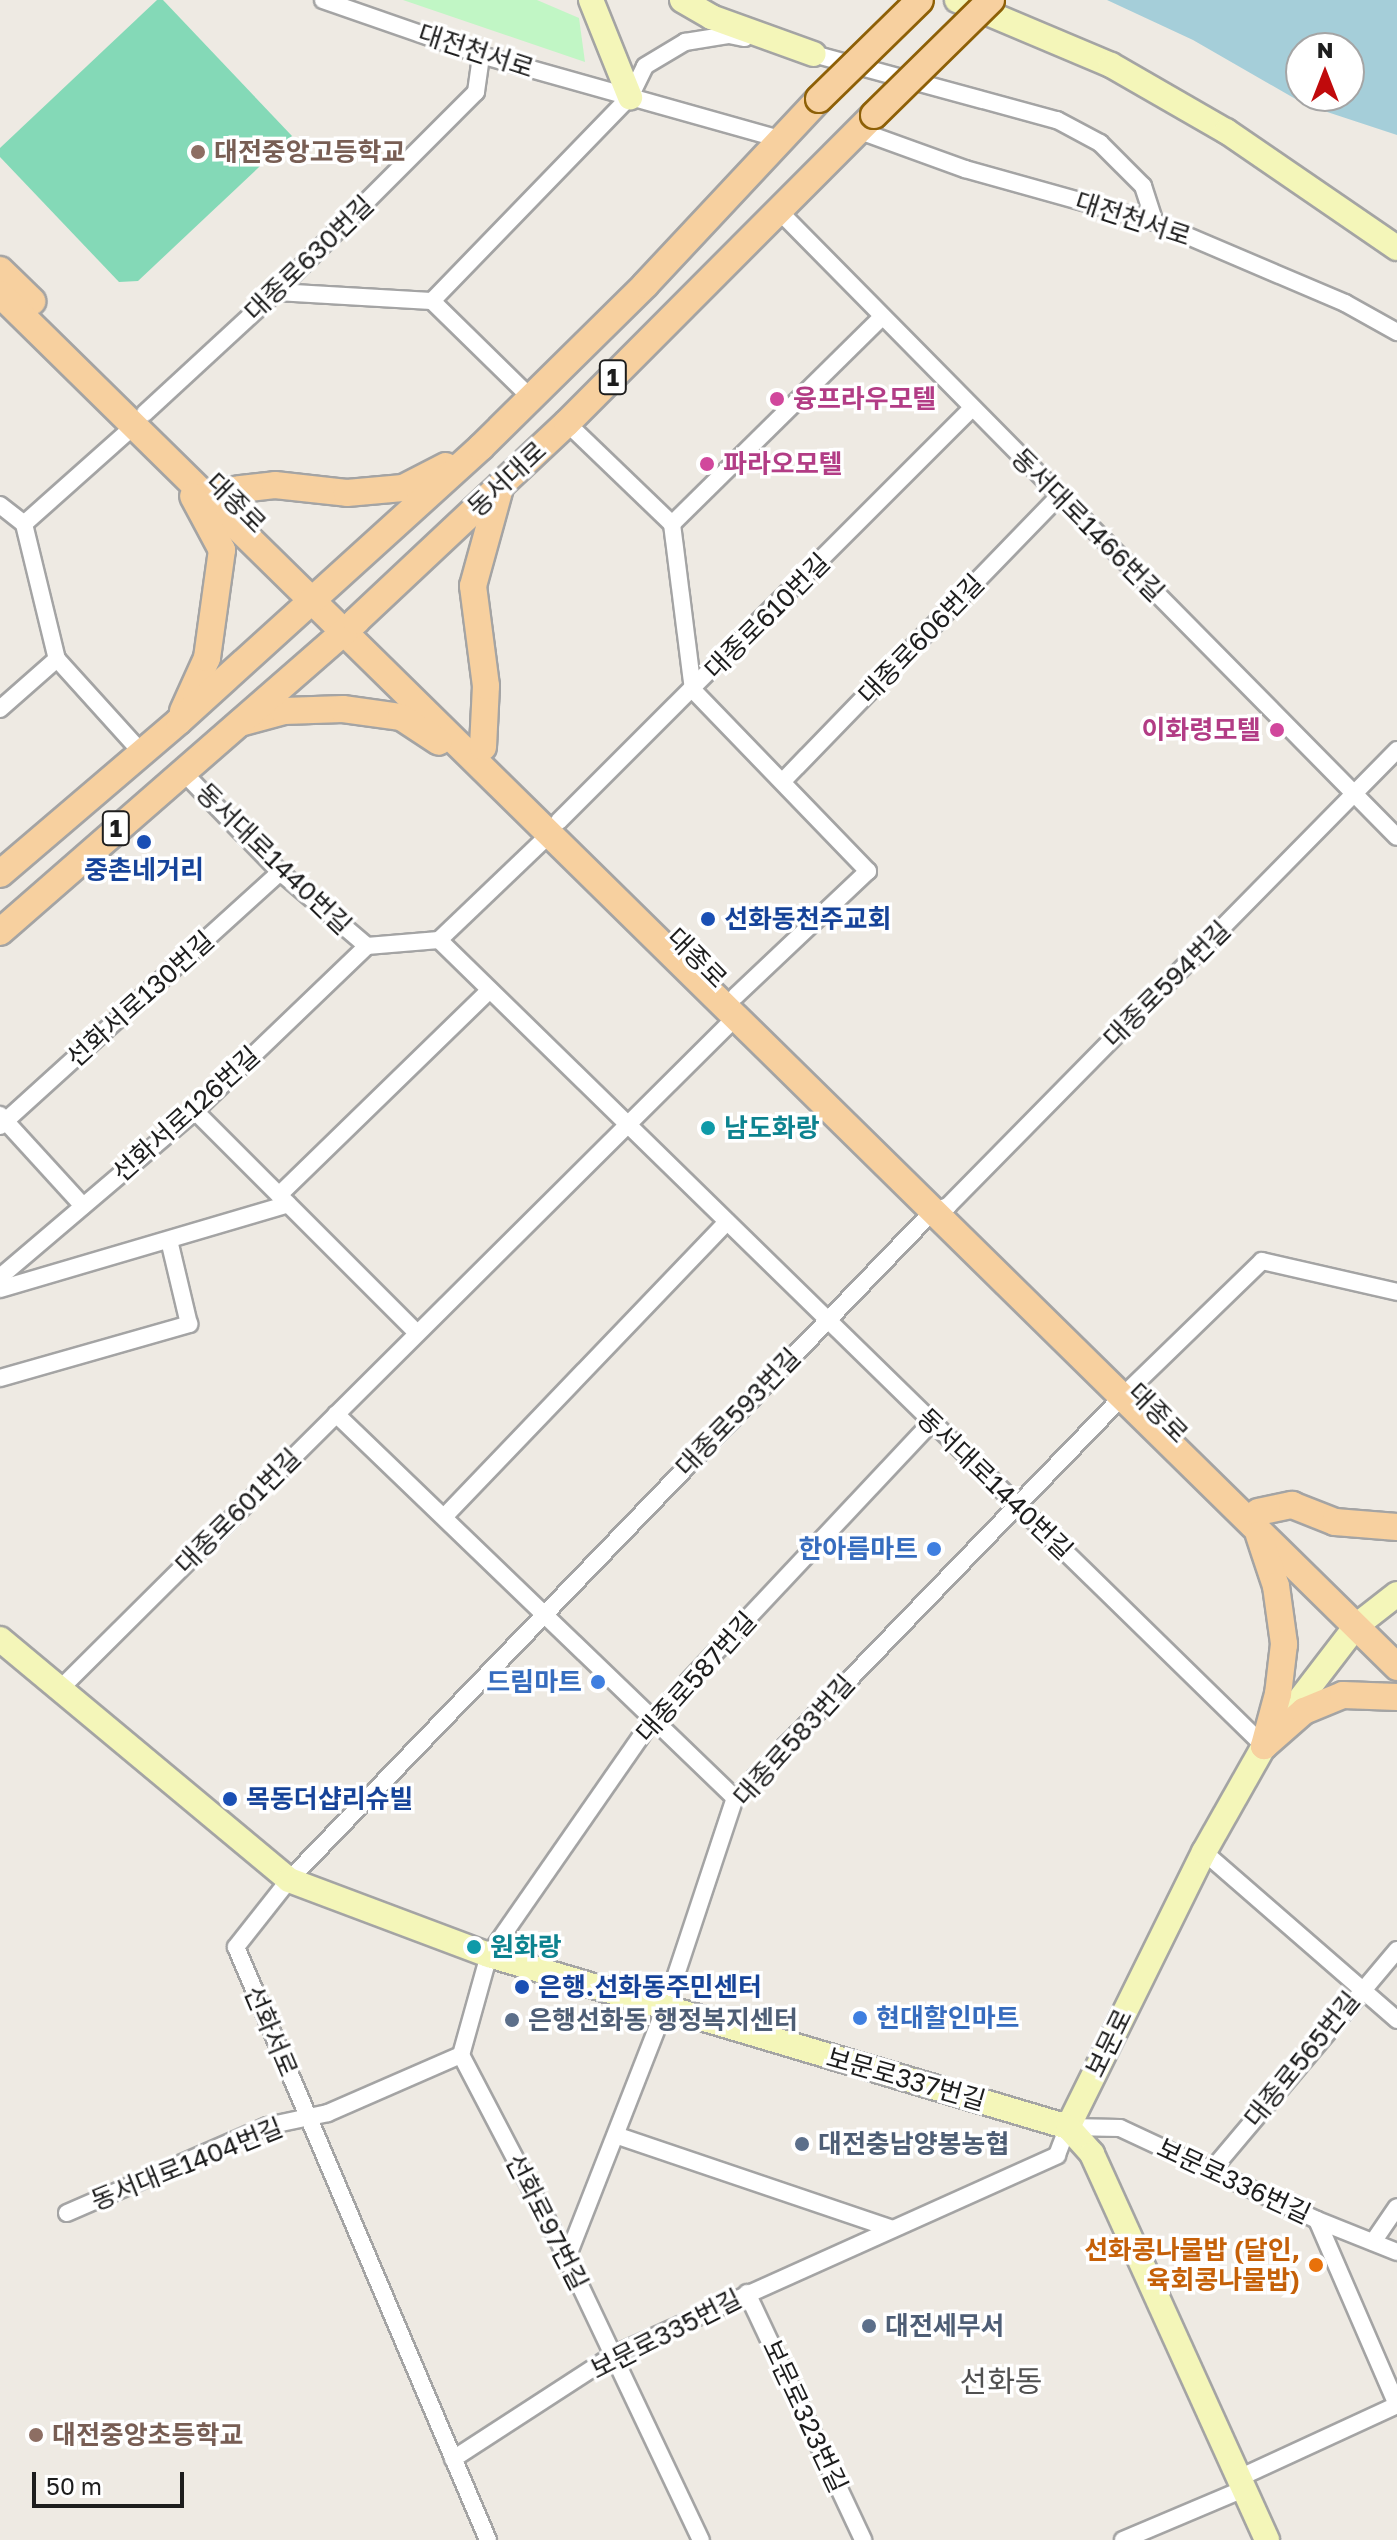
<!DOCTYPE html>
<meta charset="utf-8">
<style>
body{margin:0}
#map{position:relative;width:1397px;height:2540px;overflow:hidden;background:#eeeae3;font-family:"Golos Text","Noto Sans KR",sans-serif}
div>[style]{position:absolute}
.park>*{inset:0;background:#c1f6c5}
.pitch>*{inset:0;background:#84d9b7}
.water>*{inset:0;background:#a5ced9}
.roads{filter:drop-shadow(2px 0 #a4a4a4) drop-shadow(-2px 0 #a4a4a4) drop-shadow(0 2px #a4a4a4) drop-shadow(0 -2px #a4a4a4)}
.street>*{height:16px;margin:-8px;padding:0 8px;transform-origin:8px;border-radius:8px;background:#fff}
.secondary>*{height:24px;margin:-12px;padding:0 12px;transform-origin:12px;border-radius:12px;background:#f4f6b9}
.primary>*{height:26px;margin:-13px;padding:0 13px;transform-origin:13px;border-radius:13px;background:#f7d09f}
.bridges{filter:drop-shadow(2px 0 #8e6007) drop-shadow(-2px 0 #8e6007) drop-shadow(0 2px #8e6007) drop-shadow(0 -2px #8e6007)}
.primary-bridge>*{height:26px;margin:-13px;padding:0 13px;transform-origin:13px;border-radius:13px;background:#f7d09f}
.dots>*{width:22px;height:22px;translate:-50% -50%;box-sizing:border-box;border:4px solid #fff;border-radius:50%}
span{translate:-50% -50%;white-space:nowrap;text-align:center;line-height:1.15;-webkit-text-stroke:7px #fff;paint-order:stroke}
.shield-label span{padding:2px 6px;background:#fff;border:2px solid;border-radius:6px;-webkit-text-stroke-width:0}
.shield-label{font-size:24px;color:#1d1d1d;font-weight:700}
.street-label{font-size:26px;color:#1d1d1d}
.education-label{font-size:26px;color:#785e54;font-weight:700}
.left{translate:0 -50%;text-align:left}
.hotel-label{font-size:26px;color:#b23c85;font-weight:700}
.right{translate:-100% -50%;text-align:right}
.transit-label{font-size:26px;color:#164399;font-weight:700}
.culture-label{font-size:26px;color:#0d838f;font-weight:700}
.shop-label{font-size:26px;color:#366cbe;font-weight:700}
.service-label{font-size:26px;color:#4e5e75;font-weight:700}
.food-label{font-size:26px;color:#c56008;font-weight:700}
.quarter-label{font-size:30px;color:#505050}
.north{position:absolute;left:1285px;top:32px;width:80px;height:80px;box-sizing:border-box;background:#fff;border:2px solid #a5a5a5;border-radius:50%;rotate:0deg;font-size:22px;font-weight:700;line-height:32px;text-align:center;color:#1d1d1d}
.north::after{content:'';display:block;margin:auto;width:28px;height:36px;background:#c00a0c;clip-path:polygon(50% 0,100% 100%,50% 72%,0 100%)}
.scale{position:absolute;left:32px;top:2472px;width:152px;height:36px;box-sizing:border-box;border:4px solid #1d1d1d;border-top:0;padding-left:10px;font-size:24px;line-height:28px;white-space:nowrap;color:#1d1d1d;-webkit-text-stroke:6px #fff;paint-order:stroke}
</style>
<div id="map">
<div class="park">
<div style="clip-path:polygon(403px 0,537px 0,579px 18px,585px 62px)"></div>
</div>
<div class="pitch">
<div style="clip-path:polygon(157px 0,163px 0,292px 136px,138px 281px,119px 282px,0 157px,0 148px)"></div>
</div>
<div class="water">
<div style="clip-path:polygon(evenodd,1107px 0,1397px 0,1397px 135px,1306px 105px,1193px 40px,1107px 0,1301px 48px,1349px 48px,1349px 96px,1301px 96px,1301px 48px)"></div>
</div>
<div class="roads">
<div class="street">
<div style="left:323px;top:0;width:167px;rotate:19.2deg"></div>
<div style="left:481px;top:55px;width:311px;rotate:15.7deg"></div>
<div style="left:806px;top:52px;width:260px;rotate:15.2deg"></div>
<div style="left:1057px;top:120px;width:49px;rotate:28.1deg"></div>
<div style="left:1100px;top:143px;width:61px;rotate:45deg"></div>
<div style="left:1143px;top:186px;width:38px;rotate:72deg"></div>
<div style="left:860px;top:131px;width:112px;rotate:19.9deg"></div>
<div style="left:965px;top:169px;width:197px;rotate:15.6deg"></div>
<div style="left:1155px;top:222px;width:207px;rotate:23.1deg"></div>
<div style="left:1345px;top:303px;width:60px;rotate:29.1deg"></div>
<div style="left:780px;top:212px;width:878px;rotate:45.37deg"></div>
<div style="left:276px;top:292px;width:156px;rotate:3.3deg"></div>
<div style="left:432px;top:301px;width:137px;rotate:44.4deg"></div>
<div style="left:432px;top:301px;width:284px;rotate:-45.9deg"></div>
<div style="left:630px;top:97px;width:34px;rotate:-64deg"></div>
<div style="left:645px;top:66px;width:47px;rotate:-31deg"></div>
<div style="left:685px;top:42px;width:45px;rotate:-9deg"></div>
<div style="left:729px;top:35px;width:16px;rotate:11deg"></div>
<div style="left:145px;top:413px;width:178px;rotate:-42.7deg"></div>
<div style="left:276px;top:292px;width:283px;rotate:-45deg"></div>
<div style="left:476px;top:92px;width:37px;rotate:-82deg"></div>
<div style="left:567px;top:423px;width:146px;rotate:43.9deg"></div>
<div style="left:672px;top:524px;width:167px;rotate:82.8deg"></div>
<div style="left:693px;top:690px;width:252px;rotate:46deg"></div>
<div style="left:868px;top:871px;width:182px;rotate:136.6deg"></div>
<div style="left:0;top:505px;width:31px;rotate:38deg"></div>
<div style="left:24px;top:524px;width:139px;rotate:76.3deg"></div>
<div style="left:57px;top:659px;width:127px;rotate:47.9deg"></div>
<div style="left:24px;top:524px;width:147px;rotate:-41.7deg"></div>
<div style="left:672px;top:524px;width:293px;rotate:-44.6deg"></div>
<div style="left:0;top:709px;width:76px;rotate:-41.3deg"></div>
<div style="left:182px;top:771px;width:141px;rotate:45.9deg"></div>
<div style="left:280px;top:872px;width:114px;rotate:40.4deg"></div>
<div style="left:367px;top:946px;width:72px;rotate:-4.8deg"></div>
<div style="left:439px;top:940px;width:1153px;rotate:44.33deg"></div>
<div style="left:783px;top:781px;width:397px;rotate:-45.9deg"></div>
<div style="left:559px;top:821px;width:584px;rotate:-45deg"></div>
<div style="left:439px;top:940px;width:153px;rotate:-43.7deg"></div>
<div style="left:195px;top:1111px;width:314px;rotate:45deg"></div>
<div style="left:0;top:1115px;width:123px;rotate:47.6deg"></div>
<div style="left:0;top:1126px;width:378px;rotate:-42.2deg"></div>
<div style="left:279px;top:1195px;width:294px;rotate:-44.2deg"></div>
<div style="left:0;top:1277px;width:256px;rotate:-40.4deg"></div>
<div style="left:195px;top:1111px;width:238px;rotate:-43.8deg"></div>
<div style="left:0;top:1289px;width:300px;rotate:-16.4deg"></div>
<div style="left:0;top:1378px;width:197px;rotate:-15.9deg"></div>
<div style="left:189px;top:1324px;width:86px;rotate:-103.4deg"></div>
<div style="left:1132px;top:1387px;width:181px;rotate:-44.1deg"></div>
<div style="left:1262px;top:1261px;width:139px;rotate:12.9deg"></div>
<div style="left:336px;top:1414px;width:554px;rotate:43.9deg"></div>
<div style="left:444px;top:1517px;width:409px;rotate:-46.2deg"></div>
<div style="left:59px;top:1690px;width:955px;rotate:-44.83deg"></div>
<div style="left:1204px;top:1852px;width:256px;rotate:41deg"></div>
<div style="left:461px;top:2055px;width:104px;rotate:-74.4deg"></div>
<div style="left:489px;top:1955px;width:287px;rotate:-55.2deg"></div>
<div style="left:653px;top:1719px;width:407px;rotate:-46.8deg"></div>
<div style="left:461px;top:2055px;width:229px;rotate:62.4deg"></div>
<div style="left:567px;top:2258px;width:312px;rotate:64.6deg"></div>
<div style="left:618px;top:2136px;width:287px;rotate:18.7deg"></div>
<div style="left:1211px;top:2171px;width:289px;rotate:-49.9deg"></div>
<div style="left:67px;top:2213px;width:218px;rotate:-23.5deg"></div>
<div style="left:267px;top:2126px;width:62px;rotate:-12deg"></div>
<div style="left:328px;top:2113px;width:145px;rotate:-23.6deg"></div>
<div style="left:1317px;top:2220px;width:202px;rotate:66.6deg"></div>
<div style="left:1373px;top:2242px;width:42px;rotate:-55.6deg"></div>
<div style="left:567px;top:2258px;width:269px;rotate:-68.6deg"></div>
<div style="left:665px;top:2008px;width:221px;rotate:-71.6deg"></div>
<div style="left:735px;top:1798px;width:557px;rotate:-46.02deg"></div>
<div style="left:747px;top:2293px;width:273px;rotate:64.8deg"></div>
<div style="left:453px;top:2459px;width:191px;rotate:-33deg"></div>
<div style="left:613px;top:2355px;width:487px;rotate:-24.2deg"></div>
<div style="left:1057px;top:2155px;width:30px;rotate:-69deg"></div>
<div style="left:1068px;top:2127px;width:52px;rotate:1.1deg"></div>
<div style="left:1120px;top:2128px;width:217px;rotate:25deg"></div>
<div style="left:1317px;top:2220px;width:86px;rotate:21.8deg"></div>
<div style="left:1239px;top:2478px;width:174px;rotate:-24.8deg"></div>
<div style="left:488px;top:2540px;width:644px;rotate:-113.02deg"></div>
<div style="left:236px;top:1947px;width:85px;rotate:-51.7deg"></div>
<div style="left:289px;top:1880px;width:929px;rotate:-46.09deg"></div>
<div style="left:933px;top:1211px;width:16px;rotate:-18deg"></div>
<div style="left:948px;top:1206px;width:640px;rotate:-45.44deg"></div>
<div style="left:1123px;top:2540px;width:131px;rotate:-22.9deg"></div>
</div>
<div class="secondary">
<div style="left:591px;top:0;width:105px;rotate:68.1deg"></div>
<div style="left:682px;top:0;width:34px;rotate:30deg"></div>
<div style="left:711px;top:17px;width:109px;rotate:19.8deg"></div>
<div style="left:957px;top:0;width:167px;rotate:22.9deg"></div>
<div style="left:1111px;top:65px;width:133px;rotate:29.9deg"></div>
<div style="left:1226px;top:131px;width:207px;rotate:34.4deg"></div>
<div style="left:0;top:1639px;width:376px;rotate:39.8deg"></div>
<div style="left:289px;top:1880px;width:214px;rotate:20.6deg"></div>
<div style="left:489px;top:1955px;width:604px;rotate:16.54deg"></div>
<div style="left:1068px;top:2127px;width:307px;rotate:-63.7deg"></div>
<div style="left:1204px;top:1852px;width:122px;rotate:-60.5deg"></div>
<div style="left:1264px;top:1746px;width:151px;rotate:-52.5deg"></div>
<div style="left:1356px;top:1626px;width:52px;rotate:-38deg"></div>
<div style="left:1068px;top:2127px;width:36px;rotate:48deg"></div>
<div style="left:1092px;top:2154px;width:424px;rotate:65.6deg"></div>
</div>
<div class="primary">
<div style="left:0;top:270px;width:45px;rotate:44.1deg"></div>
<div style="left:0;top:294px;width:1959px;rotate:44.5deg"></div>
<div style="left:224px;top:491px;width:51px;rotate:-6.7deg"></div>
<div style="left:275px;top:485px;width:72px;rotate:6.3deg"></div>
<div style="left:347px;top:493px;width:56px;rotate:-5.1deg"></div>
<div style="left:403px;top:488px;width:48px;rotate:-27.1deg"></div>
<div style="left:183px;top:711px;width:58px;rotate:-65.6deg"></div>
<div style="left:207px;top:658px;width:109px;rotate:-82.1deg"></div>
<div style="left:222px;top:550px;width:61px;rotate:-118.2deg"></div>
<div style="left:240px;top:723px;width:46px;rotate:-15.3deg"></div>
<div style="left:284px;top:711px;width:59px;rotate:-1.9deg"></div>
<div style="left:343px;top:709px;width:59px;rotate:7.9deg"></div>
<div style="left:401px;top:717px;width:45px;rotate:33.3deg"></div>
<div style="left:483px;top:747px;width:61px;rotate:-87.2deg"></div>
<div style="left:486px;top:686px;width:101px;rotate:-97.4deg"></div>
<div style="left:473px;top:586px;width:102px;rotate:-74.6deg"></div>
<div style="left:0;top:874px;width:235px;rotate:-40.5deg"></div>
<div style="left:179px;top:721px;width:408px;rotate:-42.2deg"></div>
<div style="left:481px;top:447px;width:231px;rotate:-44.6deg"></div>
<div style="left:645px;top:285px;width:255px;rotate:-46.9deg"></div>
<div style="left:0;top:932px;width:473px;rotate:-41.1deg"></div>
<div style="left:356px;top:621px;width:289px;rotate:-43.2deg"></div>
<div style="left:567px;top:423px;width:435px;rotate:-45.1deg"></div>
<div style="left:1258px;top:1512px;width:35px;rotate:-12deg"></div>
<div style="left:1292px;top:1505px;width:46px;rotate:21.6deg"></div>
<div style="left:1335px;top:1522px;width:62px;rotate:4.6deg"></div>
<div style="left:1259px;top:1535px;width:54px;rotate:71.6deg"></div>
<div style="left:1276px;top:1586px;width:59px;rotate:82.1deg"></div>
<div style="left:1284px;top:1644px;width:50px;rotate:96.8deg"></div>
<div style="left:1278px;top:1694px;width:54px;rotate:105.1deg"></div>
<div style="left:1264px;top:1746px;width:53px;rotate:-41.2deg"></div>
<div style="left:1304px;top:1711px;width:42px;rotate:-22.3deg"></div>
<div style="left:1343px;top:1695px;width:54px;rotate:2.1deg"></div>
</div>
</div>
<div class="bridges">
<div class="primary-bridge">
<div style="left:819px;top:99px;width:141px;rotate:-44.4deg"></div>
<div style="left:874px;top:115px;width:164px;rotate:-44.5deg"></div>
</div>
</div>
<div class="dots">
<div style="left:198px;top:152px;background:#8d6e63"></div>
<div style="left:777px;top:399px;background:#d1479c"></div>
<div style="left:707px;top:464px;background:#d1479c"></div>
<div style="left:1277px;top:730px;background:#d1479c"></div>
<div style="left:144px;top:842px;background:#1a4fb4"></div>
<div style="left:708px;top:919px;background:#1a4fb4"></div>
<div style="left:708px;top:1128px;background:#0f9aa8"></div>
<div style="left:934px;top:1549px;background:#3f7fe0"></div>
<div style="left:598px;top:1682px;background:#3f7fe0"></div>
<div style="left:230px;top:1799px;background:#1a4fb4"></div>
<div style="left:474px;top:1947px;background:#0f9aa8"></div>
<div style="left:522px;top:1987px;background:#1a4fb4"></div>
<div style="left:860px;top:2018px;background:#3f7fe0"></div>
<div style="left:512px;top:2020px;background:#5c6f8a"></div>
<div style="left:802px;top:2144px;background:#5c6f8a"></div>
<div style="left:1316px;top:2265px;background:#e8710a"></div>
<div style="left:869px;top:2326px;background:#5c6f8a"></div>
<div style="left:36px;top:2435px;background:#8d6e63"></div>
</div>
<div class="shield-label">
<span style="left:613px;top:377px">1</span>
<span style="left:116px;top:828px">1</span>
</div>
<div class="street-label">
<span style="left:476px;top:51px;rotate:18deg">대전천서로</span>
<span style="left:1133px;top:219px;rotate:18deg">대전천서로</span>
<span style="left:309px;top:258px;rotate:-44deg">대종로630번길</span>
<span style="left:507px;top:479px;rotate:-43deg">동서대로</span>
<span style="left:236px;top:503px;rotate:45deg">대종로</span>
<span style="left:1088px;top:525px;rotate:45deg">동서대로1466번길</span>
<span style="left:767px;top:616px;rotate:-45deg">대종로610번길</span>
<span style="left:921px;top:639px;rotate:-46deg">대종로606번길</span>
<span style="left:274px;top:859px;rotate:44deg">동서대로1440번길</span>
<span style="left:697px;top:958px;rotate:45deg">대종로</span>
<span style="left:1167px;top:984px;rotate:-45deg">대종로594번길</span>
<span style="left:140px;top:999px;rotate:-42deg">선화서로130번길</span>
<span style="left:186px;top:1114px;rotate:-42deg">선화서로126번길</span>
<span style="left:738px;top:1412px;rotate:-46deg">대종로593번길</span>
<span style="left:1158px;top:1413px;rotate:45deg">대종로</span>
<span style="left:995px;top:1484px;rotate:44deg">동서대로1440번길</span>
<span style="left:238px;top:1511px;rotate:-45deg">대종로601번길</span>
<span style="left:696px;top:1677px;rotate:-48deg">대종로587번길</span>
<span style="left:794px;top:1740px;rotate:-48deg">대종로583번길</span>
<span style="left:271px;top:2031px;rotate:67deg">선화서로</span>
<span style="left:1109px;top:2043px;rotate:-64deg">보문로</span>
<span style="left:1302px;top:2059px;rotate:-51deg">대종로565번길</span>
<span style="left:906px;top:2079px;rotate:16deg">보문로337번길</span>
<span style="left:187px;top:2164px;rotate:-22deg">동서대로1404번길</span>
<span style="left:1234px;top:2181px;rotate:25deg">보문로336번길</span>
<span style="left:547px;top:2222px;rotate:63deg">선화로97번길</span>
<span style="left:666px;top:2334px;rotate:-27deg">보문로335번길</span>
<span style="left:805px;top:2416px;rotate:65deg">보문로323번길</span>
</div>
<div class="education-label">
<span class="left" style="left:214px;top:152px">대전중앙고등학교</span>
<span class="left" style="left:52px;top:2435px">대전중앙초등학교</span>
</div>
<div class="hotel-label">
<span class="left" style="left:793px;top:399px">융프라우모텔</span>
<span class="left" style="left:723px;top:464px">파라오모텔</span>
<span class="right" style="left:1261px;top:730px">이화령모텔</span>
</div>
<div class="transit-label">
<span style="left:144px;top:870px">중촌네거리</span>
<span class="left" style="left:724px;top:919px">선화동천주교회</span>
<span class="left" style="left:246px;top:1799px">목동더샵리슈빌</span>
<span class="left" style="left:538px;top:1987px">은행.선화동주민센터</span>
</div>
<div class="culture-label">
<span class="left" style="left:724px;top:1128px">남도화랑</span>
<span class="left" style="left:490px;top:1947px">원화랑</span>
</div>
<div class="shop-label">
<span class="right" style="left:918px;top:1549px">한아름마트</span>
<span class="right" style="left:582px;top:1682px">드림마트</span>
<span class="left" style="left:876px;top:2018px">현대할인마트</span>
</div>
<div class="service-label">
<span class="left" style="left:528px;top:2020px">은행선화동 행정복지센터</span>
<span class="left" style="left:818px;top:2144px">대전충남양봉농협</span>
<span class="left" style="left:885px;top:2326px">대전세무서</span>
</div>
<div class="food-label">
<span class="right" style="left:1300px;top:2265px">선화콩나물밥 (달인,<br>육회콩나물밥)</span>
</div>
<div class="quarter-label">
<span style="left:1001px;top:2381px">선화동</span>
</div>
<div class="north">N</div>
<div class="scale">50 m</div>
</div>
